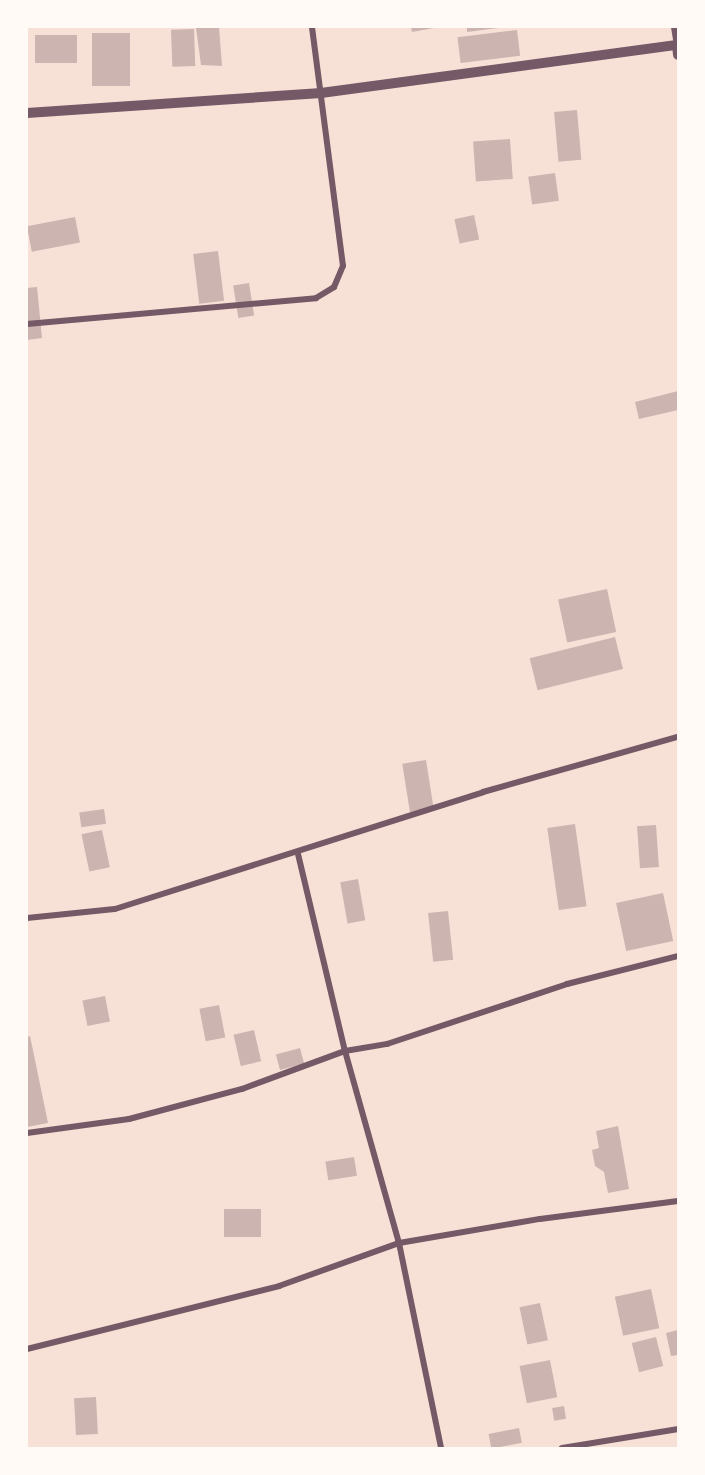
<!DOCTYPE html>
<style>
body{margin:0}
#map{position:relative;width:705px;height:1475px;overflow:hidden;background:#f7e1d7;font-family:"Noto Sans",sans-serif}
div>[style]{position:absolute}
.building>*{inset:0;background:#ccb4b1;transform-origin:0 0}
.minor>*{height:6px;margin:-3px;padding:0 3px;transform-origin:3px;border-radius:3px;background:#755966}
.tertiary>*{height:10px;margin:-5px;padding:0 5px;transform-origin:5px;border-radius:5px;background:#755966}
span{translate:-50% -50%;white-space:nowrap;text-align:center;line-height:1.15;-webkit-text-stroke:6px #fffaf5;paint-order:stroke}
.frame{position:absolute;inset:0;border:28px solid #fffaf5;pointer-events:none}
</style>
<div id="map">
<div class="building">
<div style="clip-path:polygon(219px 27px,222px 66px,201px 65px,196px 28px)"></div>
<div style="clip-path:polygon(411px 27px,434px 27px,434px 28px,412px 32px)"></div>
<div style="clip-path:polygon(467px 27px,498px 27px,498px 28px,467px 32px)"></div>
<div style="left:194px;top:29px;width:37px;height:23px;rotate:88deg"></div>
<div style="left:517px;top:30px;width:26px;height:60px;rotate:83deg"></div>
<div style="left:130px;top:33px;width:53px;height:38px;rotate:90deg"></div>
<div style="left:77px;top:35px;width:28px;height:42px;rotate:90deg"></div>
<div style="left:577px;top:110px;width:50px;height:23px;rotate:85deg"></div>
<div style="left:510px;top:139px;width:40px;height:37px;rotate:86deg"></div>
<div style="left:555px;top:173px;width:28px;height:27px;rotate:82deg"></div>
<div style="left:474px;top:215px;width:25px;height:20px;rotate:78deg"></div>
<div style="left:75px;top:217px;width:26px;height:49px;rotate:79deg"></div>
<div style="left:218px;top:251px;width:50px;height:25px;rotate:83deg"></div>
<div style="left:249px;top:283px;width:33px;height:16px;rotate:81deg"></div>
<div style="clip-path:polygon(37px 287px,42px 338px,27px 340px,27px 288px)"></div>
<div style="clip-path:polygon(678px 391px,678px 410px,639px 419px,635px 402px)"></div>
<div style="left:607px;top:589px;width:44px;height:50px;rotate:78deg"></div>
<div style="left:615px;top:637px;width:33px;height:88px;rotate:76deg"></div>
<div style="left:426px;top:760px;width:49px;height:24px;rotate:81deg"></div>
<div style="left:104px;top:809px;width:15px;height:25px;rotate:82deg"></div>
<div style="left:575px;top:824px;width:83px;height:28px;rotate:82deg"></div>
<div style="left:656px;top:825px;width:42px;height:19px;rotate:86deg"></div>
<div style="left:102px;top:830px;width:38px;height:21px;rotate:78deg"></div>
<div style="left:358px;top:879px;width:42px;height:18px;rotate:80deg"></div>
<div style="left:663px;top:893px;width:49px;height:48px;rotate:78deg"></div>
<div style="left:448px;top:911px;width:49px;height:20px;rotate:84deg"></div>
<div style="left:105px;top:996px;width:26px;height:23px;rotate:79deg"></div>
<div style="left:219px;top:1005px;width:33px;height:20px;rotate:79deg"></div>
<div style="left:254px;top:1030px;width:32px;height:21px;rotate:77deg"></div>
<div style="clip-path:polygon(30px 1036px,48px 1123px,27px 1127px,27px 1037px)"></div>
<div style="left:300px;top:1048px;width:16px;height:25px;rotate:75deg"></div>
<div style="clip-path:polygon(618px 1126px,629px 1189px,608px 1193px,604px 1172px,595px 1166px,592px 1150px,599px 1148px,596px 1131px)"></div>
<div style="left:354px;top:1157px;width:19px;height:29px;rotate:81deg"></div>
<div style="left:224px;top:1209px;width:37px;height:28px"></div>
<div style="left:651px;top:1289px;width:40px;height:37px;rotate:78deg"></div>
<div style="left:540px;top:1303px;width:38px;height:21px;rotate:78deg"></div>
<div style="clip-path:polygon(678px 1330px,678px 1355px,671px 1356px,666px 1333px)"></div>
<div style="left:656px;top:1337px;width:30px;height:25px;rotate:76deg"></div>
<div style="left:550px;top:1360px;width:38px;height:31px;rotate:79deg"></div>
<div style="left:96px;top:1397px;width:37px;height:22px;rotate:87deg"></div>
<div style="left:564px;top:1406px;width:13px;height:12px;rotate:81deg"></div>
<div style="left:519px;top:1428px;width:15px;height:31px;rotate:79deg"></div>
</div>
<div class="minor">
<div style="left:674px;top:27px;width:18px;rotate:81deg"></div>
<div style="left:27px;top:324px;width:290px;rotate:-5.1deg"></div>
<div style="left:316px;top:298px;width:21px;rotate:-31deg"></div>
<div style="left:334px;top:287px;width:23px;rotate:-67deg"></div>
<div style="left:343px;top:266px;width:241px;rotate:-97.4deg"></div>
<div style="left:298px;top:854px;width:203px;rotate:76.6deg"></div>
<div style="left:345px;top:1051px;width:199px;rotate:74.3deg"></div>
<div style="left:399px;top:1243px;width:209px;rotate:78.4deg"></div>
<div style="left:27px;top:918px;width:88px;rotate:-5.8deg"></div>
<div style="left:115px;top:909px;width:386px;rotate:-17.6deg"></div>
<div style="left:483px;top:792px;width:203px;rotate:-15.8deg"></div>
<div style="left:27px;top:1133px;width:103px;rotate:-7.8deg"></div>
<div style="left:129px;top:1119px;width:117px;rotate:-14.9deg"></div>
<div style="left:242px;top:1089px;width:110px;rotate:-20.3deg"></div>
<div style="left:345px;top:1051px;width:43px;rotate:-9.5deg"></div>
<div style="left:387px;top:1044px;width:190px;rotate:-18.4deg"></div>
<div style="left:567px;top:984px;width:114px;rotate:-14.2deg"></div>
<div style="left:27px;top:1349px;width:260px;rotate:-14deg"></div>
<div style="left:279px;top:1286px;width:127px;rotate:-19.7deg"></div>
<div style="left:399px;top:1243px;width:143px;rotate:-9.7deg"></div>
<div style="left:540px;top:1219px;width:139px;rotate:-7.4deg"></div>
<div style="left:562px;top:1448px;width:118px;rotate:-9.3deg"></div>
</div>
<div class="tertiary">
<div style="left:27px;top:113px;width:295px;rotate:-3.9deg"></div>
<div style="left:321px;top:93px;width:359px;rotate:-7.7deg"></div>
<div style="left:677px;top:45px;width:10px;rotate:84deg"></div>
</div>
<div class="frame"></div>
</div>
